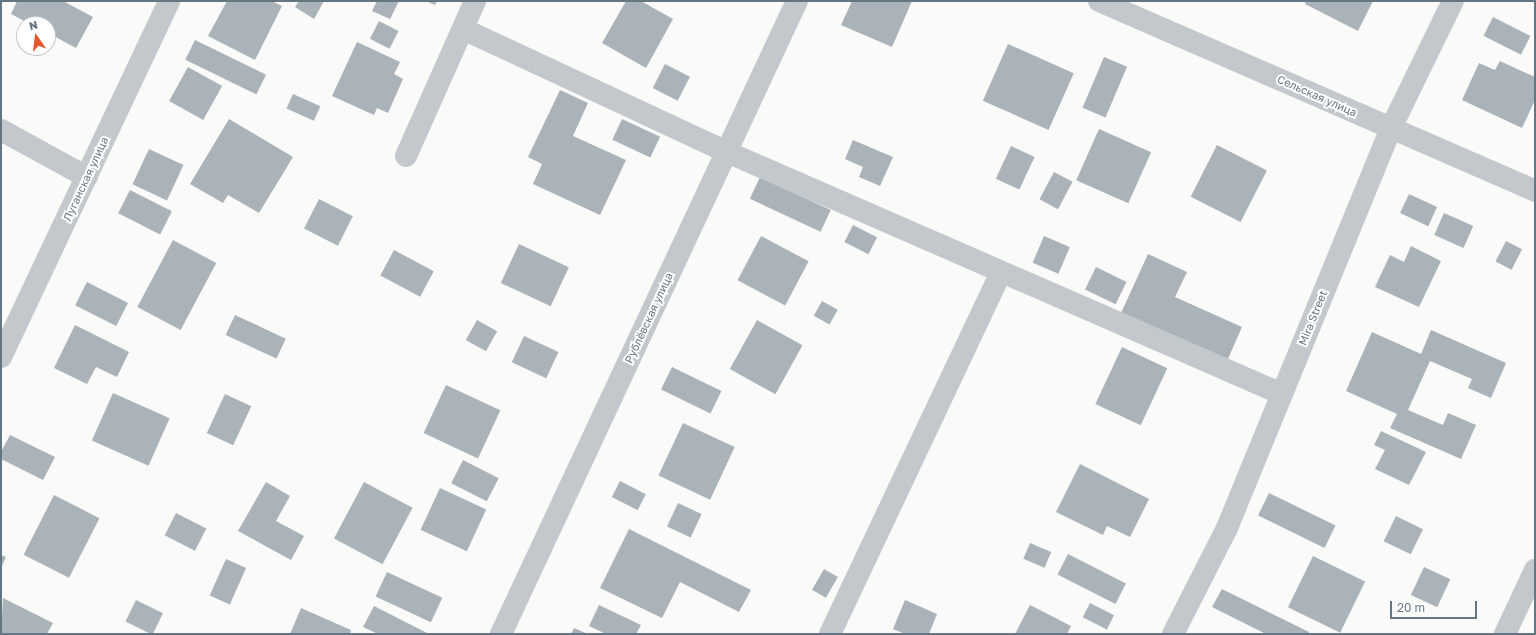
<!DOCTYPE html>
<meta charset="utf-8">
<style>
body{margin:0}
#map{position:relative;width:1536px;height:635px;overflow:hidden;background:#fafaf8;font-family:"Golos Text",sans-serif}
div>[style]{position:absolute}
.building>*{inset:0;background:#aab3b9;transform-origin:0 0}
.minor>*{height:22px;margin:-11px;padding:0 11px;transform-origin:11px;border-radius:11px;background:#c3c8cc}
span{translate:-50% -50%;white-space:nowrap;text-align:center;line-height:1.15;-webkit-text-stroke:4px #fff;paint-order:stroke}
.street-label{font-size:11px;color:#657683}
.frame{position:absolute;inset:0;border:2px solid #657683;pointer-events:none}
.north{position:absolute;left:16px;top:16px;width:40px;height:40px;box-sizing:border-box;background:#fff;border:1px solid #c1c8cd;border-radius:50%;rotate:346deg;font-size:11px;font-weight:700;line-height:16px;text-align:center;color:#657683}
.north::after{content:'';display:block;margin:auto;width:14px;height:18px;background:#e4572e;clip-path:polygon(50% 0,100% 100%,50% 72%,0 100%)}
.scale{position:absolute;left:1390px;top:601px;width:87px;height:18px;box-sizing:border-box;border:2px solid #657683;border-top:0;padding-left:5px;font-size:12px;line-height:14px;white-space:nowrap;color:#657683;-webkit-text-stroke:3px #fff;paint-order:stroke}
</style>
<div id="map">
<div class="building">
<div style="clip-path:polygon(17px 1px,63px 1px,93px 17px,76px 48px,48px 33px,48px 24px,30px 24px,11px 14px)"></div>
<div style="clip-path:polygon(227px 1px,272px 1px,282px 6px,255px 60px,208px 36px)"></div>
<div style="clip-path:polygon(299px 1px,324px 1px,314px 19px,295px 7px)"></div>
<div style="clip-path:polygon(377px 1px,399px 1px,390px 19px,372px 11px)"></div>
<div style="clip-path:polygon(426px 1px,437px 1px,435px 5px)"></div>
<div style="clip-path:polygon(626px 1px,641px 1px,673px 19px,646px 68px,602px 43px)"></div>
<div style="clip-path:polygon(852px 1px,912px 1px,892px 47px,841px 25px)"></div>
<div style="clip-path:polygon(1306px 1px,1373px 1px,1358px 31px,1305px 4px)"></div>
<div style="left:1493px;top:17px;width:42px;height:21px;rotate:27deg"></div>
<div style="left:379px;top:21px;width:22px;height:20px;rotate:27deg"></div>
<div style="left:195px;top:40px;width:79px;height:22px;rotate:26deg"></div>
<div style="clip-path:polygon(357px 42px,400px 62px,394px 74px,403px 79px,388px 113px,377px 108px,374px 115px,332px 96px)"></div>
<div style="left:1008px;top:44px;width:72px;height:62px;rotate:24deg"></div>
<div style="left:1104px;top:57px;width:25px;height:55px;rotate:23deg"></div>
<div style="clip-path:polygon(1500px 61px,1535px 77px,1535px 100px,1522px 128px,1462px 100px,1479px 63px,1495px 70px)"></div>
<div style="left:665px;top:64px;width:28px;height:27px;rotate:27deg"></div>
<div style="left:188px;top:67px;width:39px;height:39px;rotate:29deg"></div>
<div style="clip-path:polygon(560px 90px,588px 103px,573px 136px,626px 160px,600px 215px,533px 184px,542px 164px,528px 157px)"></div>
<div style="left:293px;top:94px;width:30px;height:16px;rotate:24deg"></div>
<div style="clip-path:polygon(229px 119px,293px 157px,259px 213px,228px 195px,223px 203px,190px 184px)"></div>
<div style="left:622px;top:119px;width:42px;height:23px;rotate:25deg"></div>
<div style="left:1099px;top:129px;width:57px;height:56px;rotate:24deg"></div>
<div style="clip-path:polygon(853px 140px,893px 157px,880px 186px,859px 177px,863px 167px,845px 159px)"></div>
<div style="left:1217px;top:145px;width:56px;height:58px;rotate:27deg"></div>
<div style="left:1011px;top:146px;width:26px;height:36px;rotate:25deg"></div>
<div style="left:149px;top:149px;width:38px;height:39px;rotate:25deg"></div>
<div style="left:1054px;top:172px;width:21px;height:31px;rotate:28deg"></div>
<div style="left:760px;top:177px;width:78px;height:24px;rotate:25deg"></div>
<div style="left:130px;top:190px;width:47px;height:26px;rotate:27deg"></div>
<div style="left:1409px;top:194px;width:31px;height:21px;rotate:25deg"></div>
<div style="left:319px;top:199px;width:38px;height:33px;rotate:27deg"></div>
<div style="left:1444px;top:213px;width:32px;height:24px;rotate:24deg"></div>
<div style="left:853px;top:225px;width:27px;height:19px;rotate:27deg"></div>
<div style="left:761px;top:236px;width:54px;height:50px;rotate:28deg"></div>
<div style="left:1044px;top:236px;width:28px;height:29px;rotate:23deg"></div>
<div style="left:173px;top:240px;width:49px;height:76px;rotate:28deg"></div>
<div style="left:1506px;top:241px;width:18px;height:23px;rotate:27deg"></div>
<div style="left:519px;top:244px;width:55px;height:43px;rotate:25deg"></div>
<div style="clip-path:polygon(1411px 246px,1441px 261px,1419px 307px,1375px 287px,1390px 255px,1404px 262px)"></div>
<div style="left:394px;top:250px;width:45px;height:29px;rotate:28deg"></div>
<div style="clip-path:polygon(1148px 254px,1187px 272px,1175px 297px,1242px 327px,1227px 361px,1121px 313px)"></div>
<div style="left:1096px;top:267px;width:34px;height:25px;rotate:26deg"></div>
<div style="left:87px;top:282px;width:46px;height:26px;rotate:27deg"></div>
<div style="left:822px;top:301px;width:18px;height:17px;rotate:29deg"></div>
<div style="left:235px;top:315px;width:56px;height:22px;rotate:25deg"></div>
<div style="left:477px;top:320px;width:23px;height:23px;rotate:29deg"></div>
<div style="left:757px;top:320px;width:52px;height:56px;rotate:29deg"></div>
<div style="clip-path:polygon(75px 325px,129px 352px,117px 377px,96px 367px,87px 384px,54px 368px)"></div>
<div style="clip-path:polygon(1431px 330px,1506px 363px,1491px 398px,1468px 388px,1472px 379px,1430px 361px,1408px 410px,1443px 425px,1448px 413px,1476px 425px,1461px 459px,1390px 428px,1397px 414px,1346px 391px,1372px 332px,1421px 354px)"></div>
<div style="left:524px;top:336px;width:38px;height:29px;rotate:25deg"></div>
<div style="left:1122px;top:347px;width:50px;height:63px;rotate:25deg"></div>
<div style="left:672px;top:367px;width:55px;height:25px;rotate:26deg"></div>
<div style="left:446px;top:385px;width:60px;height:53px;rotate:25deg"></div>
<div style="left:113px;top:393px;width:62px;height:52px;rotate:24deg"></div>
<div style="left:225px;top:394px;width:29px;height:43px;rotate:25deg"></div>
<div style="left:683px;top:423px;width:57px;height:58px;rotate:25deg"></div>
<div style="clip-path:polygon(1381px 431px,1426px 452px,1409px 485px,1375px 469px,1385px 450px,1374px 445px)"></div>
<div style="clip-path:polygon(10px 435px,55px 457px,43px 480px,1px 459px,1px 452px)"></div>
<div style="left:463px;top:460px;width:40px;height:26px;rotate:27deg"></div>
<div style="clip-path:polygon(1080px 464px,1149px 499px,1130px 537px,1107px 526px,1103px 535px,1056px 512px)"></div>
<div style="left:620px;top:481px;width:29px;height:18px;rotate:27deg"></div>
<div style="clip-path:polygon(266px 482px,290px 496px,276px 521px,304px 536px,291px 560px,238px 531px)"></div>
<div style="left:364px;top:482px;width:55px;height:64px;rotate:28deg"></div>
<div style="left:440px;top:488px;width:51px;height:46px;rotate:25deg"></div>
<div style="left:1269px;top:493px;width:74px;height:25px;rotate:26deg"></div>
<div style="left:54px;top:495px;width:51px;height:67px;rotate:27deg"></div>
<div style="left:678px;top:503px;width:26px;height:26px;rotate:25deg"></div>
<div style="left:176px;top:513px;width:34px;height:25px;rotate:27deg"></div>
<div style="left:1396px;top:516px;width:30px;height:28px;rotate:26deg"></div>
<div style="clip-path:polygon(629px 529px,751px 590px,739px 612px,680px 582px,662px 618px,600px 588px)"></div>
<div style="left:1030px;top:543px;width:23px;height:17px;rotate:23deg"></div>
<div style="left:1068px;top:554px;width:65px;height:23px;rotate:27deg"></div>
<div style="clip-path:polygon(1px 555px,6px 557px,1px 568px)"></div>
<div style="left:1313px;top:556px;width:58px;height:57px;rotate:26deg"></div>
<div style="left:226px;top:559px;width:22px;height:40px;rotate:24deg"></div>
<div style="left:1424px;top:567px;width:29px;height:31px;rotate:25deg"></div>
<div style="left:824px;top:569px;width:16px;height:24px;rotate:30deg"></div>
<div style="left:387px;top:572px;width:61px;height:27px;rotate:25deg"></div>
<div style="clip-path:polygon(1222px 589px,1309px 632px,1308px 634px,1266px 634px,1212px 607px)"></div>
<div style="clip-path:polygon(3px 598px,53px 623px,47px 634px,1px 634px)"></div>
<div style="left:136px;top:600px;width:30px;height:24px;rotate:26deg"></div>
<div style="clip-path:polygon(905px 600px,937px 614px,929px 634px,905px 634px,893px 629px)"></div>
<div style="left:1090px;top:603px;width:27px;height:16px;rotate:27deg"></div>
<div style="clip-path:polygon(599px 605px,641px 625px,636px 634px,606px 634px,589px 626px)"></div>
<div style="clip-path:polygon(1030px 605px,1071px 626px,1067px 634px,1015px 634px)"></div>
<div style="clip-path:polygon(374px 606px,427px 633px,426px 634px,378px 634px,363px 627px)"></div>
<div style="clip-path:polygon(301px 608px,351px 630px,350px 634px,290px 634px)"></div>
<div style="clip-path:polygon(574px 628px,588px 634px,571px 634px)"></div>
</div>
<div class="minor">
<div style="left:1099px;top:1px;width:476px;rotate:23.5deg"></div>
<div style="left:463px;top:29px;width:291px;rotate:25deg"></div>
<div style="left:727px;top:152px;width:605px;rotate:23.56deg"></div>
<div style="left:1px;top:130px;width:98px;rotate:28.7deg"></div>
<div style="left:406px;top:156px;width:170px;rotate:-66deg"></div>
<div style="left:1px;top:357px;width:394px;rotate:-64.7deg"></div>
<div style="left:501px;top:634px;width:699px;rotate:-64.94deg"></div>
<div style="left:830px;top:634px;width:400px;rotate:-64.7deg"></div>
<div style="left:1173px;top:634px;width:119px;rotate:-63deg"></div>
<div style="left:1227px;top:528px;width:432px;rotate:-67.7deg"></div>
<div style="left:1391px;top:128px;width:141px;rotate:-64deg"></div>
<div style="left:1505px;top:634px;width:71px;rotate:-64.9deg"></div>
</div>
<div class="street-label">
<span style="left:1317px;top:96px;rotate:24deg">Сельская улица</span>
<span style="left:86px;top:179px;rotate:-65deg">Луганская улица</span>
<span style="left:649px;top:318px;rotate:-65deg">Рублёвская улица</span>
<span style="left:1313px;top:318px;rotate:-68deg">Mira Street</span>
</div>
<div class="frame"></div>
<div class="north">N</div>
<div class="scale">20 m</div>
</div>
